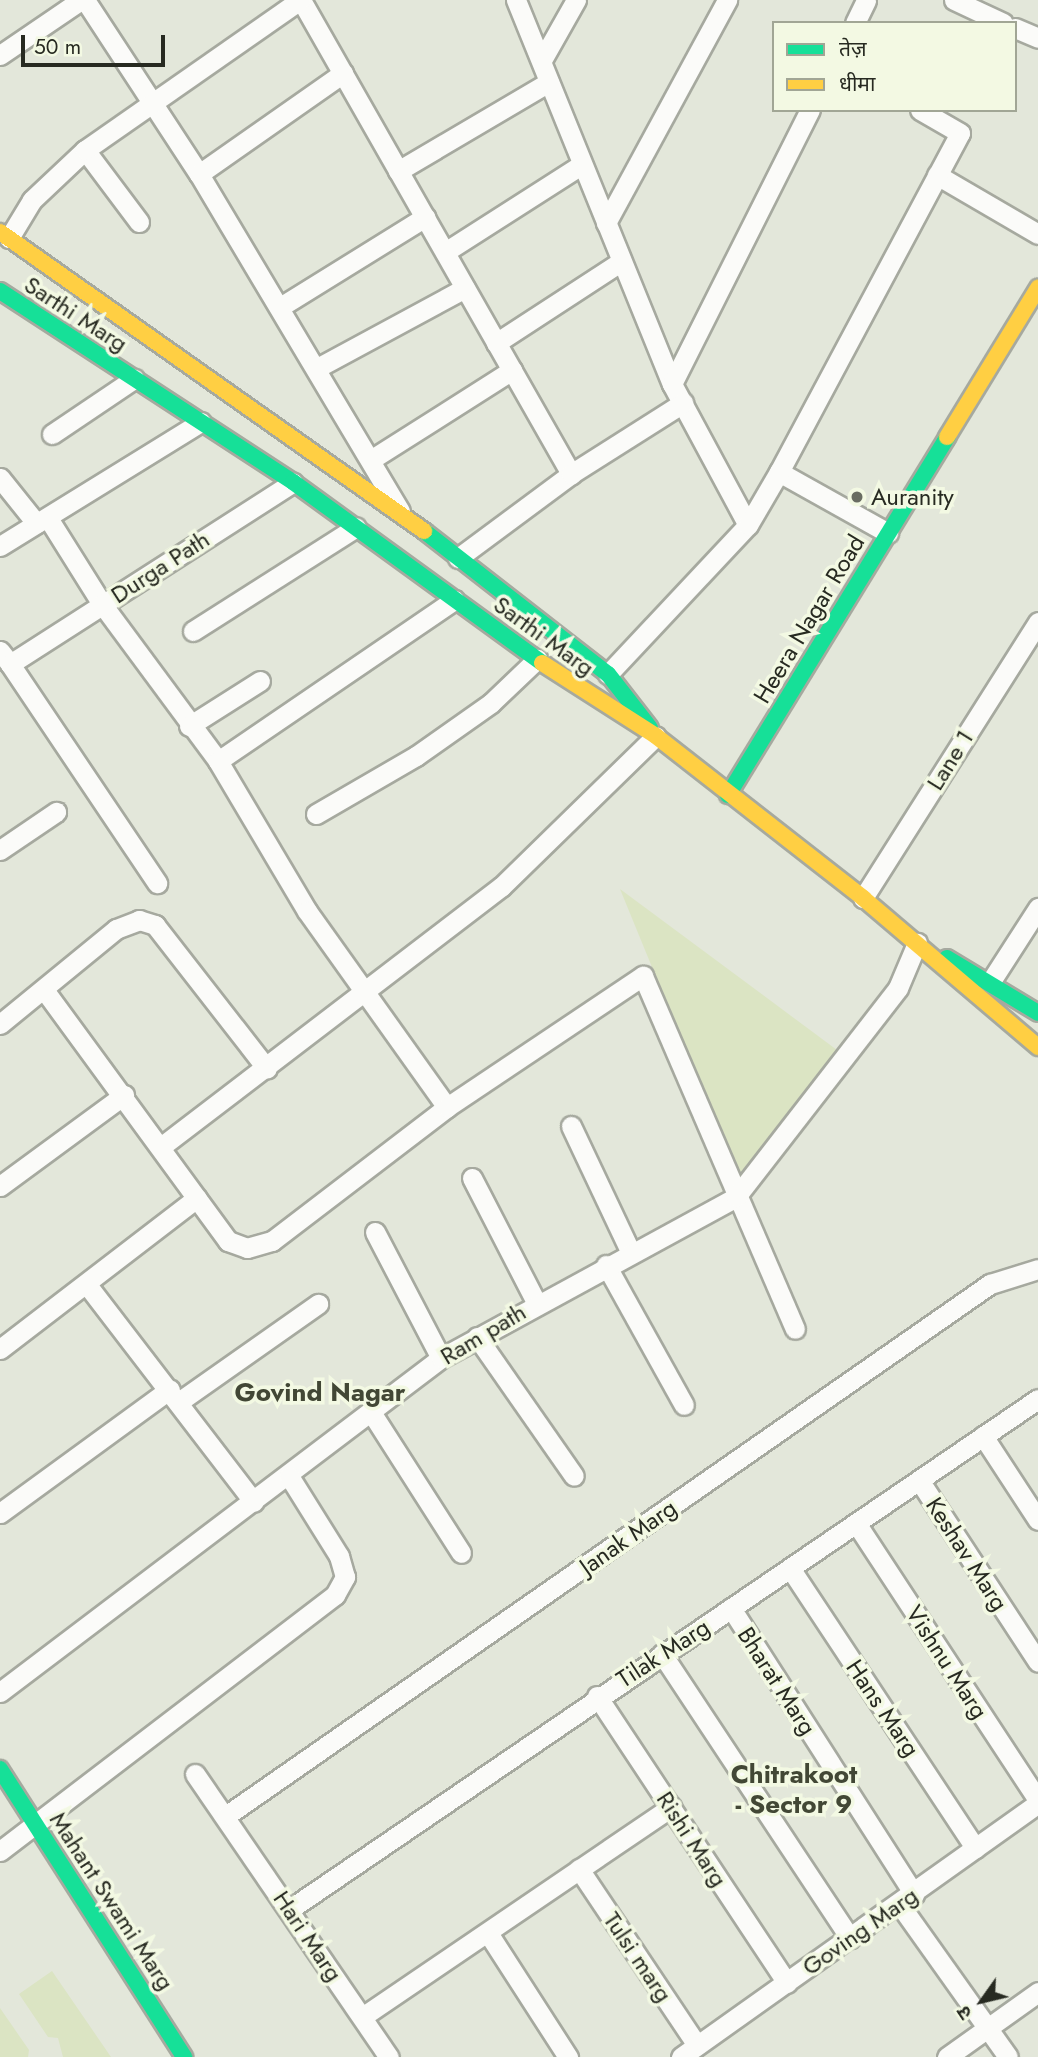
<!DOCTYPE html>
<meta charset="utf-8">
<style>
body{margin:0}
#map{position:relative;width:1038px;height:2057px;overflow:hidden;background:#e3e7da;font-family:Jost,"Noto Sans Devanagari",sans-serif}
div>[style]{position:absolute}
.green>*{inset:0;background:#dbe4c3}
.roads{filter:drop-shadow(2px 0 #a6a99f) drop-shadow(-2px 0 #a6a99f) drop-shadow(0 2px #a6a99f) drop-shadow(0 -2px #a6a99f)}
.street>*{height:19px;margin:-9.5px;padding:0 9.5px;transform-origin:9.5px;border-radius:9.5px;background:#fbfbf9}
.fast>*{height:16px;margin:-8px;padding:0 8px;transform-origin:8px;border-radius:8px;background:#16e098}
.slow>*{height:16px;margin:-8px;padding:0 8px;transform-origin:8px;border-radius:8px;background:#ffcf43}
.dots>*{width:19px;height:19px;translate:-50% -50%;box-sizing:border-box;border:4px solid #f3f9e3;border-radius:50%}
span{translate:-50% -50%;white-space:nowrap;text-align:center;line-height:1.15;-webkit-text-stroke:7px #f3f9e3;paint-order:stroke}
.street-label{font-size:24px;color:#272a21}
.poi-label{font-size:24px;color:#272a21}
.left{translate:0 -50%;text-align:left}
.neighbourhood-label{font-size:26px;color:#424735;font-weight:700}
.legend{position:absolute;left:772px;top:21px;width:245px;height:91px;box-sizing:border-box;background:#f3f9e3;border:2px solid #a1a695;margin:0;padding:9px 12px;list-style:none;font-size:21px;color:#272a21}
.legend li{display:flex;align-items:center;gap:14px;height:35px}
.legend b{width:35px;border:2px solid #a1a695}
.north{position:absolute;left:947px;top:1966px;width:70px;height:70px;-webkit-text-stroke:5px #f3f9e3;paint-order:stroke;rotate:236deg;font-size:19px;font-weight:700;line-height:28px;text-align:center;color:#272a21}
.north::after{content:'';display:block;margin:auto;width:24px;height:32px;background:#272a21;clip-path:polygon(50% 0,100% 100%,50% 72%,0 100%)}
.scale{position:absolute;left:21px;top:35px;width:144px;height:32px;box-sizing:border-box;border:4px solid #272a21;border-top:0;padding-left:9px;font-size:21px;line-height:24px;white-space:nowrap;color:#272a21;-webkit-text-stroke:5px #f3f9e3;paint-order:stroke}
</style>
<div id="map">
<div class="green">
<div style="clip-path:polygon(620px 889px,837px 1050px,738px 1177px)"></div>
<div style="clip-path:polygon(52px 1971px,111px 2057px,63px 2057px,58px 2038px,48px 2037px,19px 1994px)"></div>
<div style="clip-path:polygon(0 2008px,29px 2050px,28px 2057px,0 2057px)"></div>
</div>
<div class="roads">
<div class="street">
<div style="left:85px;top:0;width:208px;rotate:56.8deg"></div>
<div style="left:199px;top:174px;width:392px;rotate:59.2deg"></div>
<div style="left:301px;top:0;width:546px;rotate:60.33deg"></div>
<div style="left:516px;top:0;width:414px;rotate:67.9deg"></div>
<div style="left:672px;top:384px;width:160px;rotate:61.7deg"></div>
<div style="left:954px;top:0;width:54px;rotate:25.1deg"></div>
<div style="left:855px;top:23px;width:25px;rotate:-64deg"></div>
<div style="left:1015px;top:28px;width:25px;rotate:23deg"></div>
<div style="left:0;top:55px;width:98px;rotate:-34.2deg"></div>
<div style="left:542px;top:60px;width:69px;rotate:-60.5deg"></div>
<div style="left:85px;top:150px;width:90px;rotate:53.1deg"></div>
<div style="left:398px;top:171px;width:175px;rotate:-30.5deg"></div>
<div style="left:199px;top:174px;width:176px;rotate:-35deg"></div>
<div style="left:937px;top:175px;width:117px;rotate:30.3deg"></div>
<div style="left:606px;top:223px;width:254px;rotate:-61.5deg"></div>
<div style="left:9px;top:238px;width:44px;rotate:-58.8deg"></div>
<div style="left:32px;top:200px;width:73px;rotate:-43.3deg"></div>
<div style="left:85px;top:150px;width:262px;rotate:-34.9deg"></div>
<div style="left:445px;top:252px;width:161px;rotate:-32.6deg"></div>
<div style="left:280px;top:307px;width:171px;rotate:-31.8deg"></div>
<div style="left:496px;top:343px;width:150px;rotate:-33.1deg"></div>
<div style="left:317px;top:368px;width:168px;rotate:-28.4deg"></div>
<div style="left:672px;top:384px;width:307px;rotate:-63.3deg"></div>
<div style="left:52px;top:434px;width:99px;rotate:-33.9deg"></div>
<div style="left:372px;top:459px;width:166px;rotate:-32.4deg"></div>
<div style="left:779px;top:472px;width:125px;rotate:29.2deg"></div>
<div style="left:0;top:478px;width:58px;rotate:51.3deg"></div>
<div style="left:48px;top:518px;width:102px;rotate:57.9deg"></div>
<div style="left:102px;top:604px;width:195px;rotate:53.5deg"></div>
<div style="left:218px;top:761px;width:174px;rotate:59.3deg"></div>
<div style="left:307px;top:911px;width:241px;rotate:54.5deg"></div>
<div style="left:0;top:546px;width:236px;rotate:-31.7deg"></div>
<div style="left:458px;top:558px;width:141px;rotate:-36.6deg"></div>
<div style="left:571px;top:474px;width:133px;rotate:-32.4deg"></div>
<div style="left:193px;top:631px;width:193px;rotate:-32.5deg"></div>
<div style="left:0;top:651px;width:16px;rotate:52deg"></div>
<div style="left:10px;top:664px;width:336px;rotate:-32.7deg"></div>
<div style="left:10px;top:664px;width:264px;rotate:56.1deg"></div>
<div style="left:608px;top:674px;width:204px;rotate:-46.8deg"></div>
<div style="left:748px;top:525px;width:61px;rotate:-59.7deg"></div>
<div style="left:779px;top:472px;width:384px;rotate:-61.9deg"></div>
<div style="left:960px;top:133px;width:46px;rotate:-150.1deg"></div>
<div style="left:189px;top:726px;width:84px;rotate:-32.4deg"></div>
<div style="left:218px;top:761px;width:286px;rotate:-34.3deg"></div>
<div style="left:316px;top:814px;width:116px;rotate:-30.1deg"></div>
<div style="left:416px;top:756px;width:92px;rotate:-35.2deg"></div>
<div style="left:491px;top:703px;width:64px;rotate:-43.7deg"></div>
<div style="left:0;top:850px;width:68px;rotate:-34.2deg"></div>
<div style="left:863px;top:898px;width:327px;rotate:-57.6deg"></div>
<div style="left:991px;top:981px;width:87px;rotate:-57.2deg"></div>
<div style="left:45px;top:991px;width:310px;rotate:53.8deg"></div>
<div style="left:228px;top:1241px;width:20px;rotate:20deg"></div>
<div style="left:247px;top:1248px;width:26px;rotate:-16deg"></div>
<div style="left:272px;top:1241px;width:220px;rotate:-37.4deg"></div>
<div style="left:447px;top:1107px;width:236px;rotate:-33.8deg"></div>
<div style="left:643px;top:976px;width:384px;rotate:66.7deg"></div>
<div style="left:0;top:1024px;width:150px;rotate:-39.3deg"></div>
<div style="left:116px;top:929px;width:25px;rotate:-21deg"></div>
<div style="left:139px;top:920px;width:17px;rotate:17deg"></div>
<div style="left:155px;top:925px;width:182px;rotate:52.1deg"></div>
<div style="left:571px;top:1126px;width:138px;rotate:64.7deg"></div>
<div style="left:162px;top:1146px;width:427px;rotate:-37.4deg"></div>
<div style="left:501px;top:887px;width:216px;rotate:-44.3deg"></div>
<div style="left:472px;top:1178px;width:140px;rotate:62.7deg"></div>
<div style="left:0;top:1186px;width:154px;rotate:-36.3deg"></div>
<div style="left:375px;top:1232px;width:142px;rotate:62.4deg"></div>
<div style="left:606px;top:1265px;width:160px;rotate:60.9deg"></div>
<div style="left:88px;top:1286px;width:272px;rotate:52.5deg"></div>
<div style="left:477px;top:1337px;width:169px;rotate:55.1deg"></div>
<div style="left:0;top:1349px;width:248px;rotate:-37.5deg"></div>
<div style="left:180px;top:1401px;width:169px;rotate:-35.1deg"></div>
<div style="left:371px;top:1412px;width:167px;rotate:57.4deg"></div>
<div style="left:983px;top:1436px;width:100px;rotate:56.8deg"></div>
<div style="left:919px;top:1480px;width:217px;rotate:56.8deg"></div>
<div style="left:0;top:1513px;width:210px;rotate:-36.1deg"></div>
<div style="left:856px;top:1523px;width:331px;rotate:56.7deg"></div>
<div style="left:790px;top:1568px;width:336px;rotate:56.5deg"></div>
<div style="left:731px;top:1608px;width:340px;rotate:57.4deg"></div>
<div style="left:662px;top:1654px;width:341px;rotate:56.5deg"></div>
<div style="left:0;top:1692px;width:553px;rotate:-37.14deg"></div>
<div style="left:441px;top:1358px;width:336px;rotate:-28.6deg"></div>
<div style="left:736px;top:1197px;width:264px;rotate:-52.2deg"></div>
<div style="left:898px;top:988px;width:49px;rotate:-67.1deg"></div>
<div style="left:597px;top:1696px;width:344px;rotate:56.5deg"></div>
<div style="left:195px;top:1774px;width:343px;rotate:55.6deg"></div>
<div style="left:227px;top:1815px;width:930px;rotate:-34.84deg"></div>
<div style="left:990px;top:1284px;width:50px;rotate:-17.4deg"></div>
<div style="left:0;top:1851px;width:422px;rotate:-37.4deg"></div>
<div style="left:335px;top:1595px;width:21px;rotate:-61deg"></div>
<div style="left:345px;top:1577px;width:22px;rotate:-106deg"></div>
<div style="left:339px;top:1556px;width:94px;rotate:-122deg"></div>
<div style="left:579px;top:1869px;width:212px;rotate:56.2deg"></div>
<div style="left:900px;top:1905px;width:186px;rotate:54.6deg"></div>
<div style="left:290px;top:1909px;width:905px;rotate:-34.29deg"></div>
<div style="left:488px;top:1933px;width:148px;rotate:57.2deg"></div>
<div style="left:362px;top:2017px;width:374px;rotate:-34.2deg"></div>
<div style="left:681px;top:2057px;width:438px;rotate:-35.4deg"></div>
<div style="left:947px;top:2057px;width:112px;rotate:-35.5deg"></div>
</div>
<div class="fast">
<div style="left:0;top:291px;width:350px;rotate:33.1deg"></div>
<div style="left:293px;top:482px;width:308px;rotate:36deg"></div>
<div style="left:424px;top:531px;width:233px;rotate:37.9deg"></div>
<div style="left:608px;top:674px;width:68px;rotate:52.1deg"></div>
<div style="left:728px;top:795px;width:420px;rotate:-58.5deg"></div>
<div style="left:947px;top:958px;width:106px;rotate:31.1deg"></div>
<div style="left:0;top:1769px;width:342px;rotate:57.4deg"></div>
</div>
<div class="slow">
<div style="left:0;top:232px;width:519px;rotate:35.19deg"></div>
<div style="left:947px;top:437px;width:175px;rotate:-58.6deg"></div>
<div style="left:542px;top:663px;width:135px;rotate:32.6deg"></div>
<div style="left:656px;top:736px;width:263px;rotate:38deg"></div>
<div style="left:863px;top:898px;width:230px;rotate:40.4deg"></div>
</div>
</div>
<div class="dots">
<div style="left:857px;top:497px;background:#696c62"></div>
</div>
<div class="street-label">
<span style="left:76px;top:314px;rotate:33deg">Sarthi Marg</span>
<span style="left:160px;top:567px;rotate:-33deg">Durga Path</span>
<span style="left:809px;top:619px;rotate:-59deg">Heera Nagar Road</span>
<span style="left:544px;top:636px;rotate:36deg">Sarthi Marg</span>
<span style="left:950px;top:760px;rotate:-58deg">Lane 1</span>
<span style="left:483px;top:1334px;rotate:-31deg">Ram path</span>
<span style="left:628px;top:1537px;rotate:-35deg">Janak Marg</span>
<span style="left:967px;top:1554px;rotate:57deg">Keshav Marg</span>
<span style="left:663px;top:1653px;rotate:-33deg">Tilak Marg</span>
<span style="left:947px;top:1662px;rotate:57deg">Vishnu Marg</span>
<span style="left:777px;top:1681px;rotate:57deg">Bharat Marg</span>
<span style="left:883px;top:1708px;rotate:56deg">Hans Marg</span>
<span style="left:692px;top:1839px;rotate:57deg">Rishi Marg</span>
<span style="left:112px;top:1901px;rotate:57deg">Mahant Swami Marg</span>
<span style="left:860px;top:1931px;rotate:-35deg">Goving Marg</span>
<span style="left:308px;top:1936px;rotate:56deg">Hari Marg</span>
<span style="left:638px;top:1957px;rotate:56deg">Tulsi marg</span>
</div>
<div class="poi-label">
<span class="left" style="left:871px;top:497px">Auranity</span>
</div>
<div class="neighbourhood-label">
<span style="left:320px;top:1393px">Govind Nagar</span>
<span style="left:794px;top:1790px">Chitrakoot<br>- Sector 9</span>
</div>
<ul class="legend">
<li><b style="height:9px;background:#16e098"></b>तेज़</li>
<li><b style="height:9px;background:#ffcf43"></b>धीमा</li>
</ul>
<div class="north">उ</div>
<div class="scale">50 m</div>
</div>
